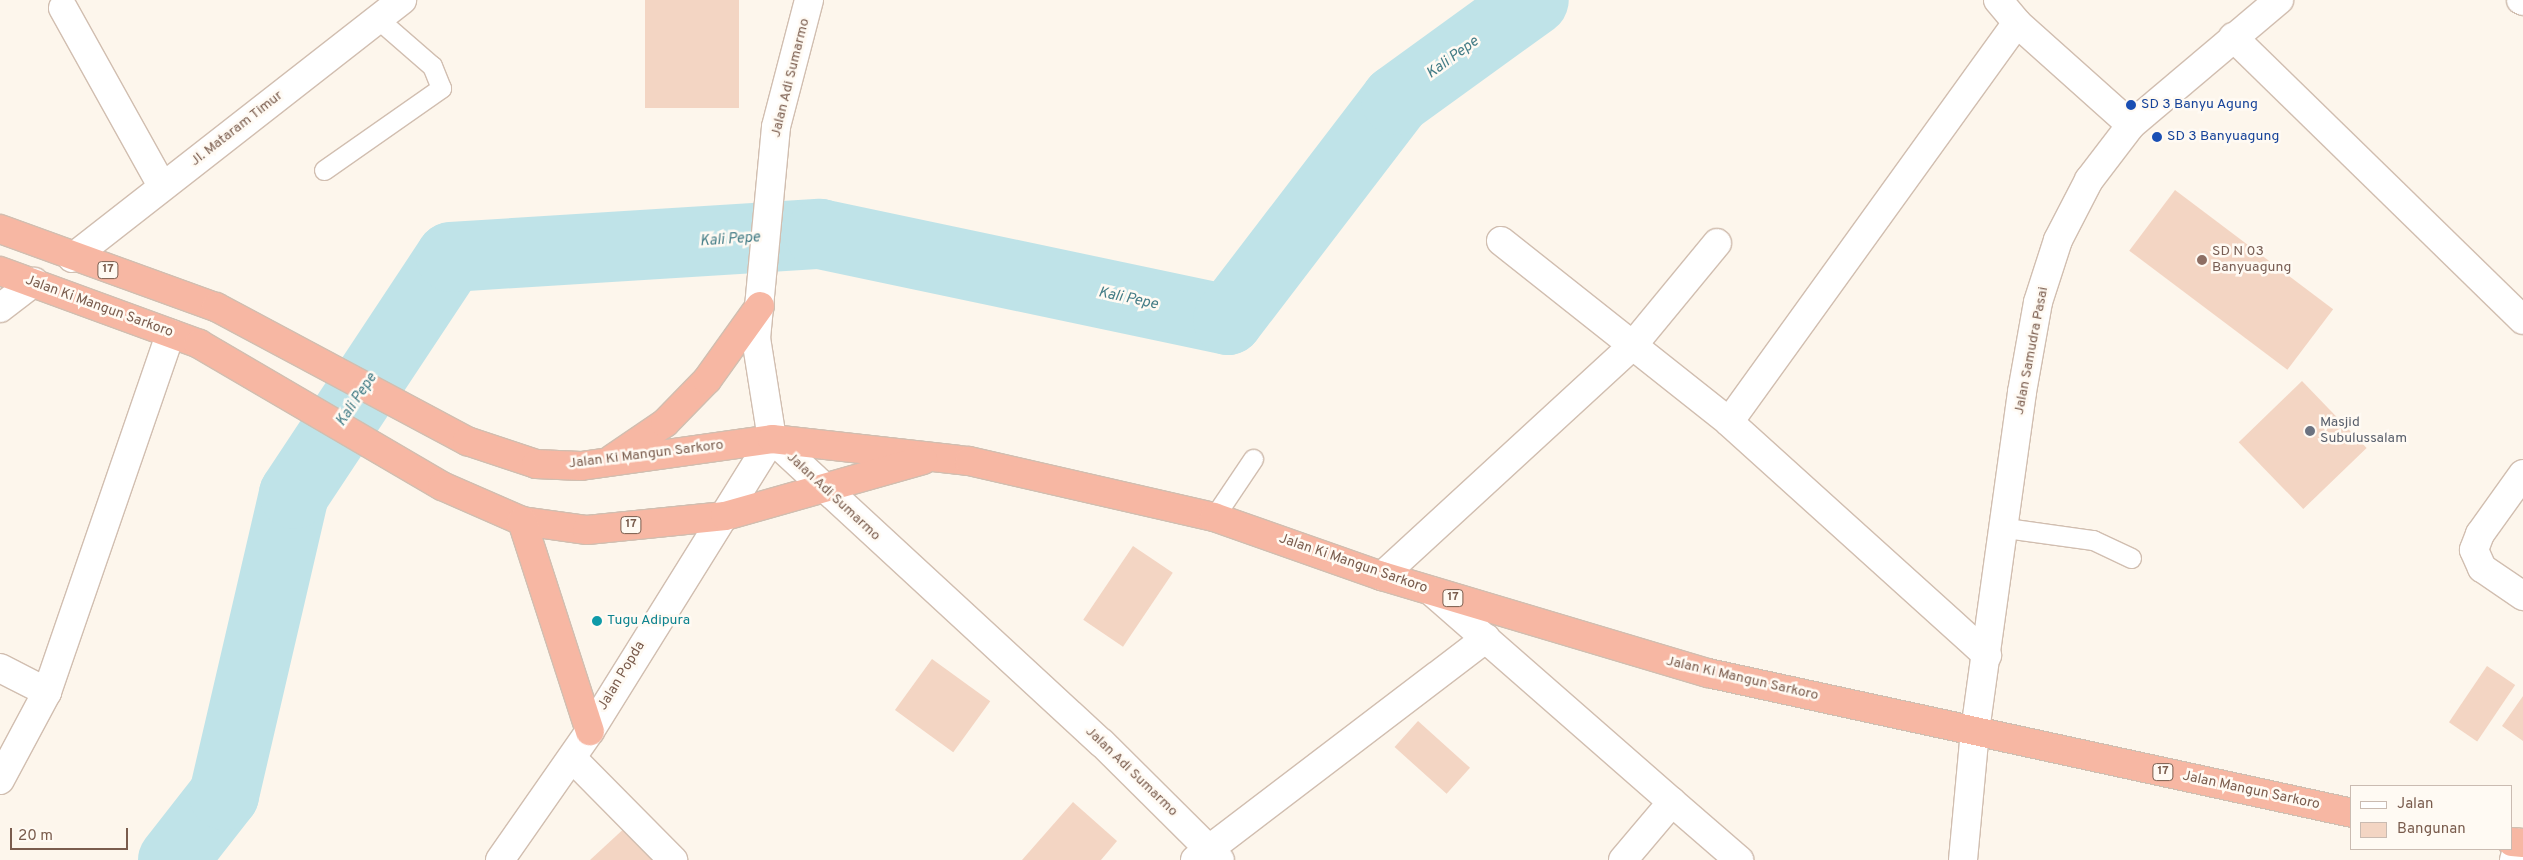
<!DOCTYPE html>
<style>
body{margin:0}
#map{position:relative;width:2523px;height:860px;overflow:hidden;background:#fdf6ec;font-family:Overpass,sans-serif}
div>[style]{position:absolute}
.river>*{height:70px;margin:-35px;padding:0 35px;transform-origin:35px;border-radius:35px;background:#bfe3e8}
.building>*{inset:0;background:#f3d5c3;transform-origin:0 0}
.roads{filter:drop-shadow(1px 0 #d1beb0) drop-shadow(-1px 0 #d1beb0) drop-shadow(0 1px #d1beb0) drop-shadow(0 -1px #d1beb0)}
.lane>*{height:19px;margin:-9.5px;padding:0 9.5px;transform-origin:9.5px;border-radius:9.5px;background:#fff}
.street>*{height:28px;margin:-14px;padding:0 14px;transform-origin:14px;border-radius:14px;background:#fff}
.secondary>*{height:28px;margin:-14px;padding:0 14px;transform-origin:14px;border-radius:14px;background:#fff}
.highway>*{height:28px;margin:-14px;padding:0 14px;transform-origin:14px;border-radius:14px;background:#f7b7a3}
.dots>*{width:14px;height:14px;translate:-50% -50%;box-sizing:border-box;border:2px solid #fffaf3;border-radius:50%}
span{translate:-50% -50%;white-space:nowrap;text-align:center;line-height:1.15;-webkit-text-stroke:5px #fffaf3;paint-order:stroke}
.shield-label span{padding:1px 4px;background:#fffaf3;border:1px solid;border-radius:4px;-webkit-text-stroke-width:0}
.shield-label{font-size:12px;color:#7a5c4d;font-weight:700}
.street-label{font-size:14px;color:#7a5c4d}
.transit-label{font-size:14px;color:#164399}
.left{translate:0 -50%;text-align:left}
.education-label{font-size:14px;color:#785e54}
.worship-label{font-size:14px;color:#5b616d}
.culture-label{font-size:14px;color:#0d838f}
.water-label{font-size:15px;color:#437c86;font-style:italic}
.legend{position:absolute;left:2350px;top:785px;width:162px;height:65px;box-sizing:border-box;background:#fffaf3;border:1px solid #cabbb1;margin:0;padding:6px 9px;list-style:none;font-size:15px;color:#7a5c4d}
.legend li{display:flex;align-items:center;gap:10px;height:25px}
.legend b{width:25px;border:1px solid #cabbb1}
.scale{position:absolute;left:10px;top:828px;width:118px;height:22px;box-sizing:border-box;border:2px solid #7a5c4d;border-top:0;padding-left:6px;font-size:15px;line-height:18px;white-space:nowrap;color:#7a5c4d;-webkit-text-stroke:4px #fffaf3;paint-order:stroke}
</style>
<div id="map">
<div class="river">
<div style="left:173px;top:860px;width:83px;rotate:-51.9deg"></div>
<div style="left:224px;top:795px;width:309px;rotate:-76.9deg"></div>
<div style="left:294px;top:494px;width:284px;rotate:-56.5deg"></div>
<div style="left:451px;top:257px;width:370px;rotate:-3.6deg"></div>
<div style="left:820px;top:234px;width:417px;rotate:11.9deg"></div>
<div style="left:1228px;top:320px;width:277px;rotate:-52.6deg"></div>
<div style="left:1396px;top:100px;width:170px;rotate:-35.9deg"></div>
</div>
<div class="building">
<div style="left:645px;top:0;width:94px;height:108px"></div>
<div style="left:2175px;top:190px;width:198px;height:76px;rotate:37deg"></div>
<div style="left:2302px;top:381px;width:93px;height:88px;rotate:46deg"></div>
<div style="left:1133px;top:546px;width:48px;height:89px;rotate:34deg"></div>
<div style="left:932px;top:659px;width:72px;height:63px;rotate:36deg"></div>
<div style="left:2487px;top:666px;width:34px;height:68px;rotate:34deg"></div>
<div style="clip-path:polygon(2523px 696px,2523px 741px,2502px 726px)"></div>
<div style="left:1418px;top:721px;width:70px;height:35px;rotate:42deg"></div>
<div style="clip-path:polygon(1073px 802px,1117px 841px,1101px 860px,1022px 860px)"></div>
<div style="clip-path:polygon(629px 824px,662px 860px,590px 860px)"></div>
</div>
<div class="roads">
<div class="lane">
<div style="left:324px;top:170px;width:143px;rotate:-35deg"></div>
<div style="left:441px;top:88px;width:24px;rotate:-112deg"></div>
<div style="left:432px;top:66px;width:72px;rotate:-139deg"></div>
<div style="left:1214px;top:517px;width:70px;rotate:-56.1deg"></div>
<div style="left:2006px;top:528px;width:88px;rotate:7.9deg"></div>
<div style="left:2093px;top:540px;width:42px;rotate:25.3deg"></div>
</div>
<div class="street">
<div style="left:1998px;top:0;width:30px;rotate:50deg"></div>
<div style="left:2017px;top:23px;width:153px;rotate:41.8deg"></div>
<div style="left:2521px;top:0;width:2px;rotate:27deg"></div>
<div style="left:63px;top:8px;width:204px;rotate:60.9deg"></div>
<div style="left:2233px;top:37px;width:405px;rotate:44.3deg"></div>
<div style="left:1501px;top:241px;width:291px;rotate:38.4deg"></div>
<div style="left:1729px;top:422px;width:348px;rotate:42.1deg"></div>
<div style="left:72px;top:258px;width:419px;rotate:-38deg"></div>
<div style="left:0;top:308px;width:43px;rotate:-37.4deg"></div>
<div style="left:1729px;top:422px;width:492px;rotate:-54.2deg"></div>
<div style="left:2523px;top:474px;width:74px;rotate:125.6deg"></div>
<div style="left:2480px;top:534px;width:17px;rotate:111deg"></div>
<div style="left:2474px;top:550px;width:20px;rotate:66deg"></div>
<div style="left:2482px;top:568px;width:50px;rotate:34.3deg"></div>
<div style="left:1382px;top:576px;width:341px;rotate:-42.6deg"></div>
<div style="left:1633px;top:345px;width:132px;rotate:-50.5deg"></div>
<div style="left:1431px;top:591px;width:320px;rotate:41.2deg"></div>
<div style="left:0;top:668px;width:53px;rotate:27.1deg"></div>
<div style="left:572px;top:758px;width:144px;rotate:45.3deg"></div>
<div style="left:0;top:780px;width:100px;rotate:-61.9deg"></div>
<div style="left:47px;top:692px;width:379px;rotate:-71deg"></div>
<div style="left:1195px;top:860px;width:366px;rotate:-37.3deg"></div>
<div style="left:1623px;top:860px;width:76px;rotate:-49.8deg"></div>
<div style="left:1672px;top:802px;width:89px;rotate:40.9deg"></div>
<div style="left:1963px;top:860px;width:130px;rotate:-84.7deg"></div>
<div style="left:2514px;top:860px;width:18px;rotate:-74deg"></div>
</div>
<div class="secondary">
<div style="left:809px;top:0;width:131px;rotate:104.6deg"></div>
<div style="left:776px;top:127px;width:212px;rotate:95.4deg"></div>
<div style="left:756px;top:338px;width:102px;rotate:81deg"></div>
<div style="left:772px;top:439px;width:449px;rotate:42.7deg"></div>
<div style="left:1102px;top:743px;width:166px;rotate:44.8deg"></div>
<div style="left:1975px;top:731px;width:342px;rotate:-82.1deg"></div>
<div style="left:2022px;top:392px;width:91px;rotate:-79.9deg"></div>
<div style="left:2038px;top:302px;width:65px;rotate:-72.1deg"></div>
<div style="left:2058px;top:240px;width:68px;rotate:-62.7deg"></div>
<div style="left:2089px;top:180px;width:69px;rotate:-52.6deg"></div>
<div style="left:2131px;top:125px;width:194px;rotate:-40.2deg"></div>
<div style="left:500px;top:860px;width:157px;rotate:-55.1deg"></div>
<div style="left:590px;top:731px;width:344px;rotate:-58.1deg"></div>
</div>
<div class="highway">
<div style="left:0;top:229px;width:230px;rotate:19.9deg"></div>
<div style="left:216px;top:307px;width:285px;rotate:28.1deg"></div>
<div style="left:467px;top:441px;width:73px;rotate:18.4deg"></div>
<div style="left:536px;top:464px;width:45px;rotate:2.5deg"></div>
<div style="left:581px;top:466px;width:193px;rotate:-8deg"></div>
<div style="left:772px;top:439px;width:198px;rotate:6.4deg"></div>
<div style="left:969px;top:461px;width:251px;rotate:12.9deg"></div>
<div style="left:1214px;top:517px;width:178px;rotate:19.4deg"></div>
<div style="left:1382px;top:576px;width:340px;rotate:16.6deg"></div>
<div style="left:1708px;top:673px;width:659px;rotate:12.26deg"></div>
<div style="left:0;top:271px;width:212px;rotate:20.1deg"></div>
<div style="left:199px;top:344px;width:281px;rotate:30.3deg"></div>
<div style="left:442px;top:486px;width:87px;rotate:23.6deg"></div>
<div style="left:522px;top:521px;width:66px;rotate:7.9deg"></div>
<div style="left:587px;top:530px;width:139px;rotate:-5.8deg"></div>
<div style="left:725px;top:516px;width:206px;rotate:-15.8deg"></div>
<div style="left:612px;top:459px;width:64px;rotate:-34.2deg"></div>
<div style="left:665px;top:423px;width:60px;rotate:-45.7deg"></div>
<div style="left:707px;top:380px;width:91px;rotate:-54.4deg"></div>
<div style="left:522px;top:521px;width:221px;rotate:72.1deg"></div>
<div style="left:2512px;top:842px;width:11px;rotate:5deg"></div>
</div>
</div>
<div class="dots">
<div style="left:2131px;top:105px;background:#1a4fb4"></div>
<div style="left:2157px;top:137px;background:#1a4fb4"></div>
<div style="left:2202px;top:260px;background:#8d6e63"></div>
<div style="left:2310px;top:431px;background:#6b7280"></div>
<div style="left:597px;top:621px;background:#0f9aa8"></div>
</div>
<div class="shield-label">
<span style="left:108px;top:270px">17</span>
<span style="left:631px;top:525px">17</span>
<span style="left:1453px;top:598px">17</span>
<span style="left:2163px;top:772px">17</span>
</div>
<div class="street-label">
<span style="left:791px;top:78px;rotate:-76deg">Jalan Adi Sumarmo</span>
<span style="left:237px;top:129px;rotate:-38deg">Jl. Mataram Timur</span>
<span style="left:99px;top:307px;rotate:20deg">Jalan Ki Mangun Sarkoro</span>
<span style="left:2032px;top:351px;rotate:-79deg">Jalan Samudra Pasai</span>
<span style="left:646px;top:455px;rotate:-7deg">Jalan Ki Mangun Sarkoro</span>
<span style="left:833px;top:497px;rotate:43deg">Jalan Adi Sumarmo</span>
<span style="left:1353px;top:564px;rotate:19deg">Jalan Ki Mangun Sarkoro</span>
<span style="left:622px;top:676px;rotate:-59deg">Jalan Popda</span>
<span style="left:1742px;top:679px;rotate:13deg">Jalan Ki Mangun Sarkoro</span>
<span style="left:1131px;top:772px;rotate:44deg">Jalan Adi Sumarmo</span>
<span style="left:2251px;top:791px;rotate:12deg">Jalan Mangun Sarkoro</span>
</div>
<div class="transit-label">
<span class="left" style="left:2141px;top:105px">SD 3 Banyu Agung</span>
<span class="left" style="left:2167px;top:137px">SD 3 Banyuagung</span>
</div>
<div class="education-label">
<span class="left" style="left:2212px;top:260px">SD N 03<br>Banyuagung</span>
</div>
<div class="worship-label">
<span class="left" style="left:2320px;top:431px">Masjid<br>Subulussalam</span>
</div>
<div class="culture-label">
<span class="left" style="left:607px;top:621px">Tugu Adipura</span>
</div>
<div class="water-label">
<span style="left:1453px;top:58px;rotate:-36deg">Kali Pepe</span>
<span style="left:730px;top:240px;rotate:-4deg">Kali Pepe</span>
<span style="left:1128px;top:299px;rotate:12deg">Kali Pepe</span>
<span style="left:357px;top:400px;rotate:-56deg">Kali Pepe</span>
</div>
<ul class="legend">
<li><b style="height:6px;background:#fff"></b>Jalan</li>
<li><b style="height:14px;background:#f3d5c3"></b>Bangunan</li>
</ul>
<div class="scale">20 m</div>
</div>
